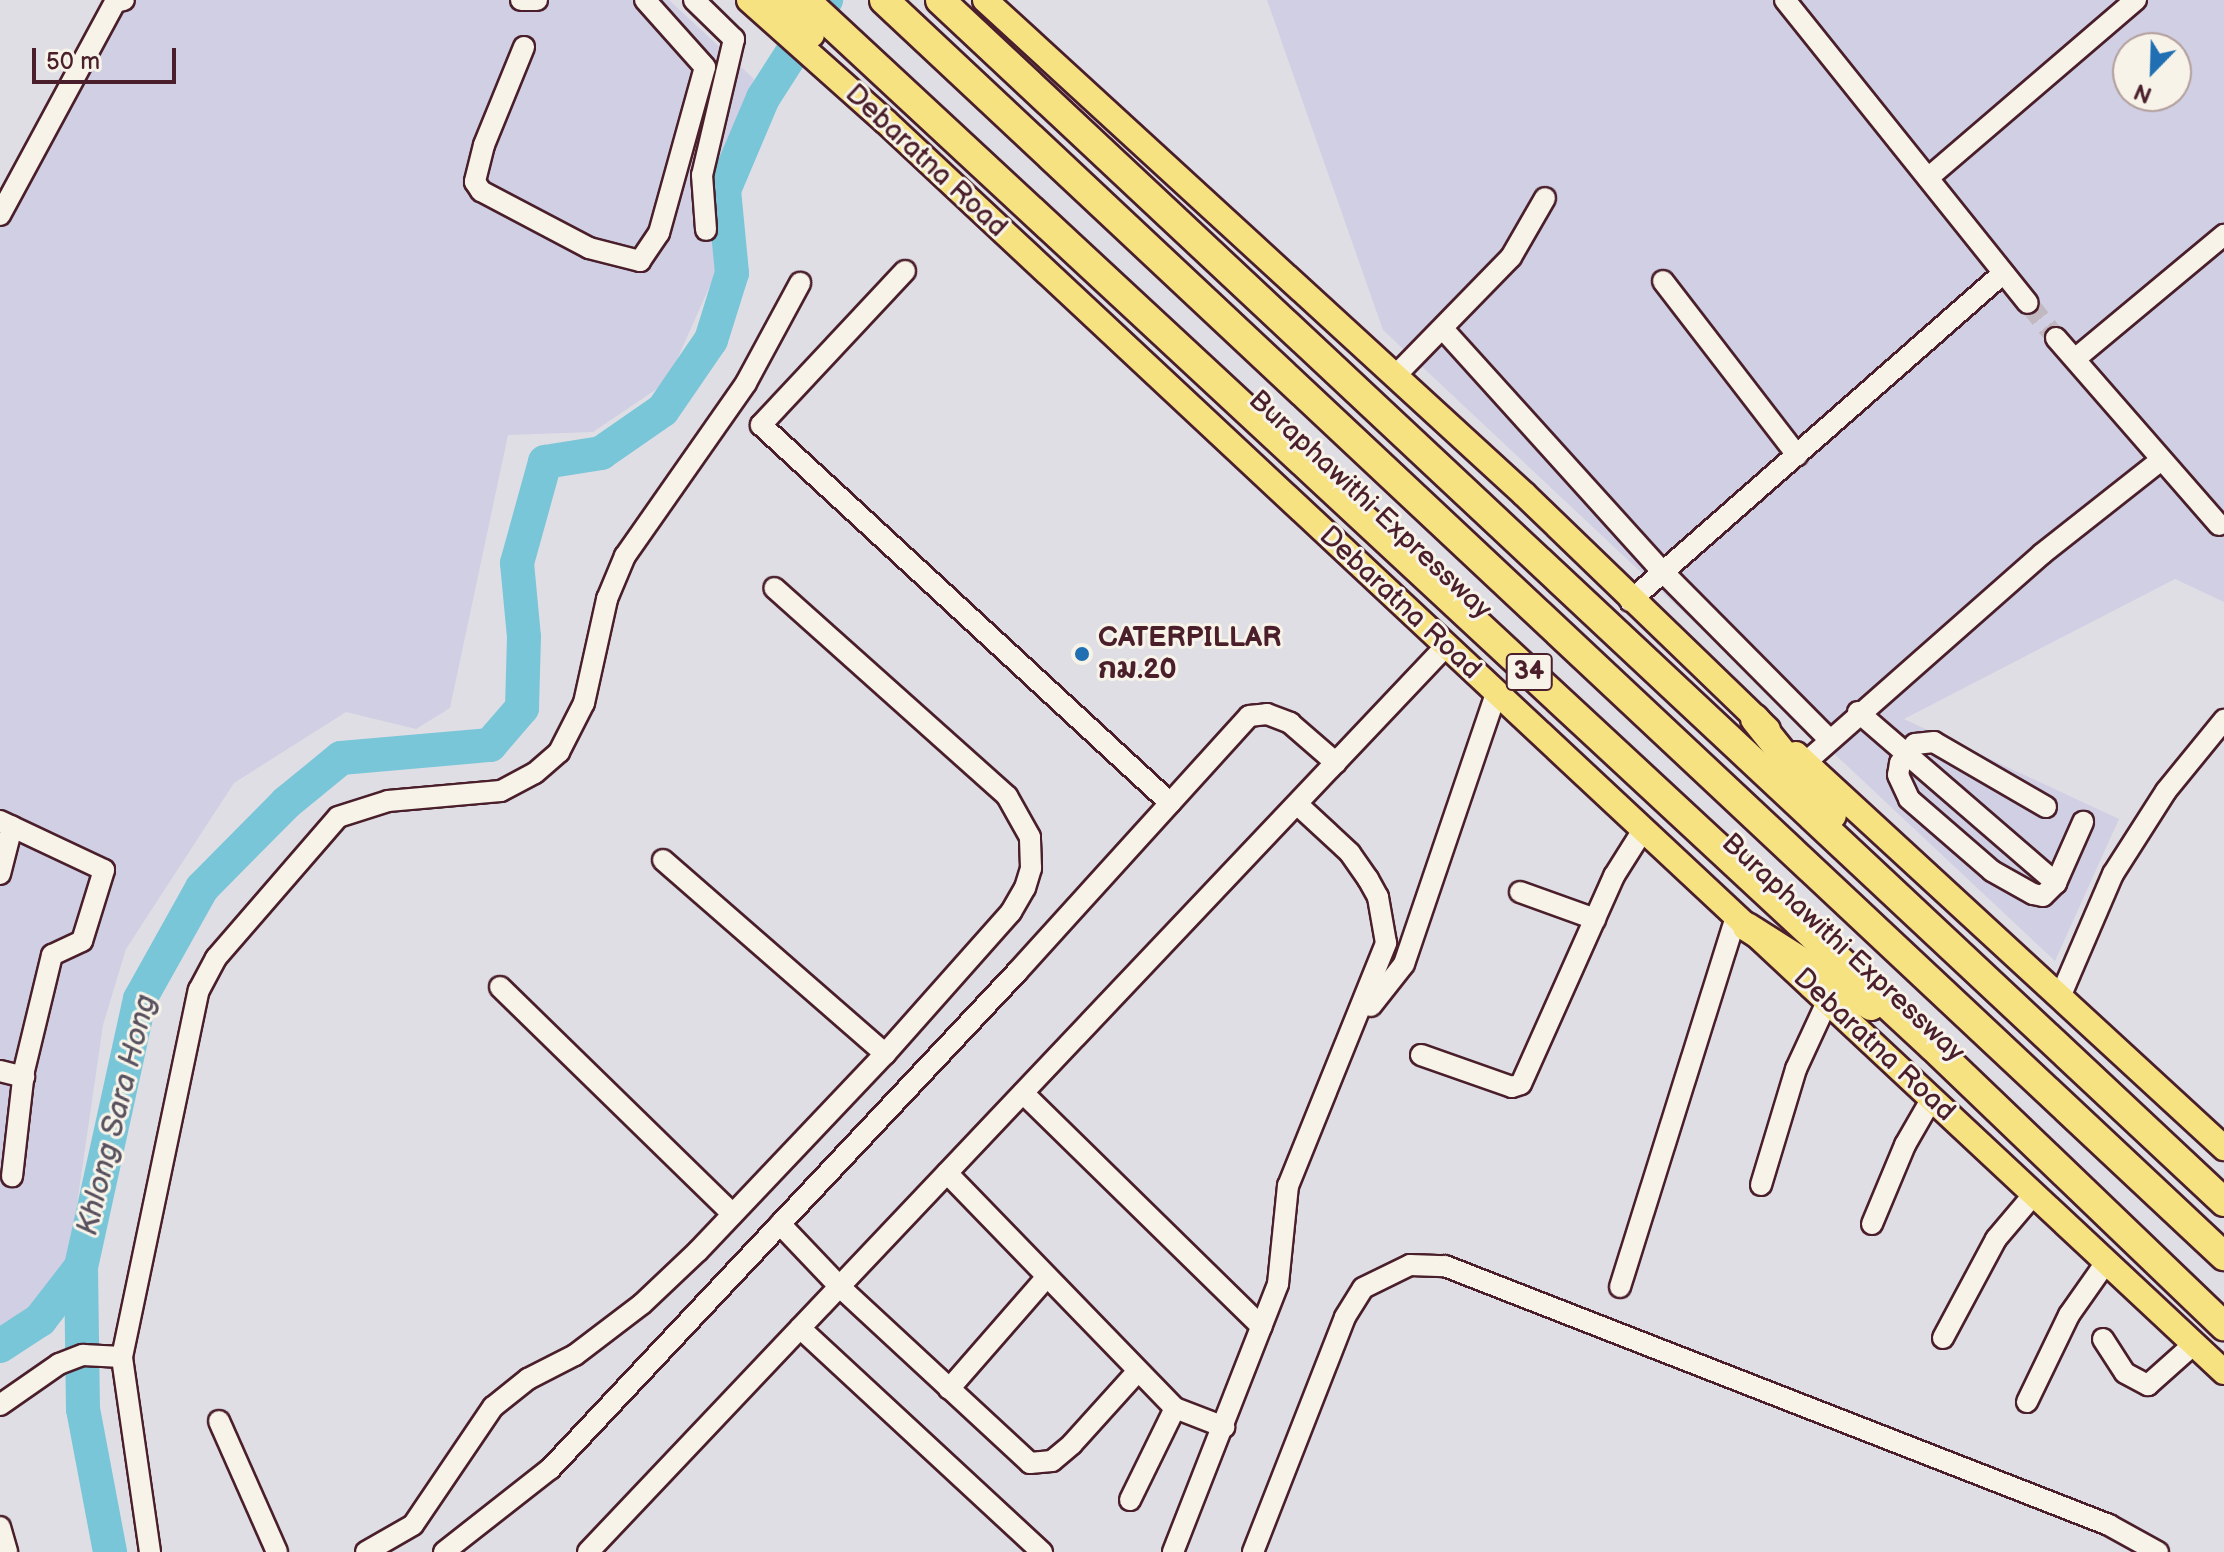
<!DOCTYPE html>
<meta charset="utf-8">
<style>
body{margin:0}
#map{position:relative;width:2224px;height:1552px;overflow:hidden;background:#e0dee5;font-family:"Balsamiq Sans","Playpen Sans Thai",sans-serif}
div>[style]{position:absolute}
.built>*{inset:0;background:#d0cfe3}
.river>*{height:34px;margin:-17px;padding:0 17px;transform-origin:17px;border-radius:17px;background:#79c6d8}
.minor-tunnel>*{height:20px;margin-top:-10px;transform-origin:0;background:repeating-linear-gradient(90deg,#c2b8c0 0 20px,transparent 0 30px)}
.roads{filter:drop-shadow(2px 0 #4a1f2b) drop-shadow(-2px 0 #4a1f2b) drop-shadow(0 2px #4a1f2b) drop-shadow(0 -2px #4a1f2b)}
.minor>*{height:20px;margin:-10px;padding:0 10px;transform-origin:10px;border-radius:10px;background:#f7f3e8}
.major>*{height:24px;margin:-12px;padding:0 12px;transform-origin:12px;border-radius:12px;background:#f7e281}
.highway>*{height:28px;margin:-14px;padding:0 14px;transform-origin:14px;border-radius:14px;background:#f7e281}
.dots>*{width:22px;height:22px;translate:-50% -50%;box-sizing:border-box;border:4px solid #f7f3e8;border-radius:50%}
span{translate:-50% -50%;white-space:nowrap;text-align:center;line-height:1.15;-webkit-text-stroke:6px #f7f3e8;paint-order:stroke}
.shield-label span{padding:2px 6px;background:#f7f3e8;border:2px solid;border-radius:6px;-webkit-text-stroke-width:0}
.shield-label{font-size:26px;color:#4a1f2b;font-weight:700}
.street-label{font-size:28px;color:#4a1f2b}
.poi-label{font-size:28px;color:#4a1f2b;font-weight:700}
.left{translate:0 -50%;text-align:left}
.water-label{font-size:30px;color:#58515f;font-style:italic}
.north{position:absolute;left:2112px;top:32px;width:80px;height:80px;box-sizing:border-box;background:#f7f3e8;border:2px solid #b29e9c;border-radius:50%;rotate:203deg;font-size:22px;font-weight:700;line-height:32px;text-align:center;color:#4a1f2b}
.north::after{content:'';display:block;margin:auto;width:28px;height:36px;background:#1f6fb2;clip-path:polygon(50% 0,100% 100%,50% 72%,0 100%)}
.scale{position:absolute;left:32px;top:48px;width:144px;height:36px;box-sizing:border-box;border:4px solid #4a1f2b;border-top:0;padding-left:10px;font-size:24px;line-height:28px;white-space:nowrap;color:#4a1f2b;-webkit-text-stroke:6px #f7f3e8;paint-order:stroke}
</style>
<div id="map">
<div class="built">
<div style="clip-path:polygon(122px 0,669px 0,754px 79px,713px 188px,720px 263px,667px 382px,593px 432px,508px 435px,450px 708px,416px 729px,346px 712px,234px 783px,126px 949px,103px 1025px,69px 1259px,18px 1322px,0 1330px,0 225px)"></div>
<div style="clip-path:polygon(evenodd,1267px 0,2224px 0,2224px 602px,2175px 579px,1904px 719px,2119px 819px,2055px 961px,1383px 330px,1267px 0,2128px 48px,2176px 48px,2176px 96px,2128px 96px,2128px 48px)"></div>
</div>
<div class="river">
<div style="left:81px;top:1267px;width:142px;rotate:89.2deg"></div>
<div style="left:83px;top:1409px;width:146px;rotate:79.3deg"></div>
<div style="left:0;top:1346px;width:48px;rotate:-33deg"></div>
<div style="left:40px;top:1320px;width:67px;rotate:-52.3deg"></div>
<div style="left:81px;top:1267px;width:274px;rotate:-77.6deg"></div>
<div style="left:140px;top:999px;width:127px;rotate:-60.8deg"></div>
<div style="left:202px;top:888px;width:120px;rotate:-45.3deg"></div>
<div style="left:286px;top:803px;width:71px;rotate:-39.3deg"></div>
<div style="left:341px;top:758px;width:150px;rotate:-5deg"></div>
<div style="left:490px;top:745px;width:49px;rotate:-49.1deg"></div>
<div style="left:522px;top:708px;width:71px;rotate:-88.4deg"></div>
<div style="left:524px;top:637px;width:74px;rotate:-95.4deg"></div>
<div style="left:517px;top:563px;width:105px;rotate:-74.5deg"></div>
<div style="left:545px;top:462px;width:57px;rotate:-9.1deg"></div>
<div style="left:601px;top:453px;width:75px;rotate:-34.7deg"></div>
<div style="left:663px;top:410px;width:85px;rotate:-55.6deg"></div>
<div style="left:711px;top:340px;width:70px;rotate:-72.6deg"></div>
<div style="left:732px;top:273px;width:83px;rotate:-95.5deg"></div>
<div style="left:724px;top:190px;width:100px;rotate:-67deg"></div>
<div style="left:763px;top:98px;width:117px;rotate:-57.3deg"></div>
</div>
<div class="minor-tunnel">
<div style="left:2028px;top:303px;width:45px;rotate:51.3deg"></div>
</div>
<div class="roads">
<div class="minor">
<div style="left:521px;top:0;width:16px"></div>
<div style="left:694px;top:0;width:56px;rotate:44.3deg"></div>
<div style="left:734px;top:39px;width:140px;rotate:103.2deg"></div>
<div style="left:702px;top:175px;width:55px;rotate:85.8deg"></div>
<div style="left:1785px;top:0;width:388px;rotate:51.3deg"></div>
<div style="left:524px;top:47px;width:106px;rotate:112.2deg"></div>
<div style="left:484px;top:145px;width:38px;rotate:104deg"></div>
<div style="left:475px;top:182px;width:11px;rotate:56deg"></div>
<div style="left:481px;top:191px;width:122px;rotate:27.8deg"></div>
<div style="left:589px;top:248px;width:53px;rotate:14.3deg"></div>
<div style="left:640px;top:261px;width:34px;rotate:-56deg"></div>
<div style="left:659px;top:233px;width:172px;rotate:-74.5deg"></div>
<div style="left:705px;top:67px;width:90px;rotate:-131.8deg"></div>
<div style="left:1928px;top:178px;width:274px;rotate:-40.6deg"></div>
<div style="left:0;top:215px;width:242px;rotate:-61.6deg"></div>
<div style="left:115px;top:2px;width:9px;rotate:-13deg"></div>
<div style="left:905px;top:271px;width:211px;rotate:133.1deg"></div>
<div style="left:761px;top:425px;width:557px;rotate:42.74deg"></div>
<div style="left:1663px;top:281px;width:220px;rotate:52.4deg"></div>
<div style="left:1444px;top:330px;width:326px;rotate:47.9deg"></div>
<div style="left:1663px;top:572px;width:234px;rotate:45.2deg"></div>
<div style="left:2056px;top:338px;width:248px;rotate:48.9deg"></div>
<div style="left:2075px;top:359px;width:194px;rotate:-39.8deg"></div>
<div style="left:1395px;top:376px;width:166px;rotate:-45.7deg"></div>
<div style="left:1511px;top:257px;width:68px;rotate:-60deg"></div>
<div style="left:1630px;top:601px;width:497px;rotate:-41.3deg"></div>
<div style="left:1858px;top:712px;width:262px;rotate:40.8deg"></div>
<div style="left:1805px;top:763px;width:316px;rotate:-41.4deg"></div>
<div style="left:2042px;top:554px;width:152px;rotate:-38.3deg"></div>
<div style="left:2046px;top:807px;width:129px;rotate:-149.9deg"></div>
<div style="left:1934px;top:742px;width:19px;rotate:174deg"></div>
<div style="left:1915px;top:744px;width:24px;rotate:128deg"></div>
<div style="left:1900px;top:763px;width:12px;rotate:99deg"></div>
<div style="left:1898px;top:775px;width:26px;rotate:65deg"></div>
<div style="left:1909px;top:799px;width:110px;rotate:40.9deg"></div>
<div style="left:1992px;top:871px;width:47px;rotate:29.3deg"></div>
<div style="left:2033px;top:894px;width:10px;rotate:11deg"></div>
<div style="left:2043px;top:896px;width:18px;rotate:-45deg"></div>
<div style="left:2056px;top:883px;width:67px;rotate:-66.1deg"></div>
<div style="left:0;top:821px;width:115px;rotate:25.2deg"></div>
<div style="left:104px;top:870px;width:74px;rotate:107.2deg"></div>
<div style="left:82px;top:941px;width:33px;rotate:155deg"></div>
<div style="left:52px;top:955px;width:119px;rotate:103.6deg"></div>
<div style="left:24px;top:1071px;width:106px;rotate:96.5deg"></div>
<div style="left:663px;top:860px;width:295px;rotate:41.1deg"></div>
<div style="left:0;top:874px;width:49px;rotate:-75.7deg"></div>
<div style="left:1520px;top:892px;width:80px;rotate:19.8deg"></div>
<div style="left:500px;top:987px;width:325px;rotate:44.3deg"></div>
<div style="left:2060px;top:997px;width:134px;rotate:-66.7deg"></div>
<div style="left:2113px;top:874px;width:98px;rotate:-57.4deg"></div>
<div style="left:2166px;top:791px;width:92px;rotate:-50.8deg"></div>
<div style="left:1371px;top:1006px;width:53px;rotate:-51.8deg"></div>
<div style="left:1404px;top:964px;width:286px;rotate:-71.2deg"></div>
<div style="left:1421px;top:1055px;width:96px;rotate:19.4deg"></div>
<div style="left:1512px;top:1087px;width:9px;rotate:-18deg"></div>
<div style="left:1521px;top:1084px;width:228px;rotate:-65.9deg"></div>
<div style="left:1614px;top:876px;width:54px;rotate:-57.8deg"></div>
<div style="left:0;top:1071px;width:25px;rotate:14deg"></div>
<div style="left:1023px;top:1093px;width:334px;rotate:44.4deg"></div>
<div style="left:947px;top:1173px;width:327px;rotate:45.9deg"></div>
<div style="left:1175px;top:1408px;width:53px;rotate:21.2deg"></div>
<div style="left:1761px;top:1185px;width:121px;rotate:-73.2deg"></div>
<div style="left:1796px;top:1069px;width:74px;rotate:-65.2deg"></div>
<div style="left:780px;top:1224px;width:87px;rotate:46.4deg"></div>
<div style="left:840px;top:1287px;width:259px;rotate:42.8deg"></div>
<div style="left:1030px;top:1463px;width:22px;rotate:-5deg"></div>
<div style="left:1052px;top:1461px;width:26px;rotate:-40deg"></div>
<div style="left:1072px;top:1444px;width:98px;rotate:-47.9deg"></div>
<div style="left:1872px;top:1224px;width:86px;rotate:-67.3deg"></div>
<div style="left:1905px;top:1145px;width:54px;rotate:-60.1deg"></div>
<div style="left:1620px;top:1287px;width:388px;rotate:-72.6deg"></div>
<div style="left:800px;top:1328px;width:330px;rotate:42.8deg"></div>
<div style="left:1943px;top:1338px;width:112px;rotate:-61.8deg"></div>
<div style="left:1996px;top:1239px;width:59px;rotate:-49.8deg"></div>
<div style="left:2103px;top:1339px;width:40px;rotate:57.1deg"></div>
<div style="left:2125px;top:1373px;width:26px;rotate:28deg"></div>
<div style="left:2148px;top:1385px;width:62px;rotate:-41.7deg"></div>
<div style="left:949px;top:1389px;width:147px;rotate:-48.9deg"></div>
<div style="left:2027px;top:1402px;width:97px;rotate:-64.2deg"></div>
<div style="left:2069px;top:1315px;width:66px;rotate:-54.9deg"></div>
<div style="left:0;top:1405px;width:72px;rotate:-34.8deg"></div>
<div style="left:59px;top:1364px;width:26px;rotate:-21deg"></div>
<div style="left:83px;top:1355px;width:39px;rotate:3deg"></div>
<div style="left:219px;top:1421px;width:143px;rotate:66.1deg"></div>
<div style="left:1130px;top:1500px;width:102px;rotate:-63.9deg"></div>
<div style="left:0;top:1527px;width:26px;rotate:74deg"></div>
<div style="left:150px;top:1552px;width:197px;rotate:-98.2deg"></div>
<div style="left:122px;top:1357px;width:375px;rotate:-78.2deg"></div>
<div style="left:199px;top:990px;width:36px;rotate:-62deg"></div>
<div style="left:216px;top:958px;width:186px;rotate:-49.1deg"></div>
<div style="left:338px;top:817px;width:52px;rotate:-17.7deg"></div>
<div style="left:388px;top:801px;width:113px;rotate:-5.1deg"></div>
<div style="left:501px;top:791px;width:38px;rotate:-28deg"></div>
<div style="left:535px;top:773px;width:32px;rotate:-41deg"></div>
<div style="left:559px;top:752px;width:55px;rotate:-63deg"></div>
<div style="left:584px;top:703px;width:107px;rotate:-77.5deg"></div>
<div style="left:607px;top:599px;width:47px;rotate:-67.3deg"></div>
<div style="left:625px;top:556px;width:211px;rotate:-55deg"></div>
<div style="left:746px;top:383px;width:114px;rotate:-61.6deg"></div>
<div style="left:366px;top:1552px;width:54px;rotate:-29.9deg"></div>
<div style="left:413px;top:1525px;width:143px;rotate:-55.9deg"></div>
<div style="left:493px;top:1407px;width:45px;rotate:-38.7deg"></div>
<div style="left:528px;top:1379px;width:53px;rotate:-27.1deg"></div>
<div style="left:575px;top:1355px;width:84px;rotate:-37.3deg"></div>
<div style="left:642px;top:1304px;width:77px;rotate:-43.4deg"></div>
<div style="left:698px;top:1251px;width:272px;rotate:-46.5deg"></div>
<div style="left:885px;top:1054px;width:190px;rotate:-48.4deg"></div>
<div style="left:1011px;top:912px;width:28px;rotate:-60deg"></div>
<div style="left:1025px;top:888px;width:21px;rotate:-73deg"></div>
<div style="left:1031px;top:868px;width:31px;rotate:-92deg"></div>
<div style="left:1030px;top:837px;width:47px;rotate:-119.3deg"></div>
<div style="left:1007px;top:796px;width:312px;rotate:-138.2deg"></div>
<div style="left:444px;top:1552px;width:135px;rotate:-38.1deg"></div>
<div style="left:550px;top:1469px;width:682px;rotate:-46.78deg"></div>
<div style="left:1017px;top:972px;width:345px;rotate:-47.8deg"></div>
<div style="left:1249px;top:716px;width:18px;rotate:-6deg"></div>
<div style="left:1267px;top:714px;width:25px;rotate:21deg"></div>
<div style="left:1290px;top:723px;width:61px;rotate:41deg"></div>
<div style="left:588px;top:1552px;width:1248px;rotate:-46.56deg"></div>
<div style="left:1173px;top:1552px;width:288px;rotate:-68.6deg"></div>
<div style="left:1278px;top:1284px;width:99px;rotate:-84.2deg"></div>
<div style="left:1288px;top:1186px;width:262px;rotate:-68deg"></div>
<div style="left:1386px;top:943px;width:47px;rotate:-99.9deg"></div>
<div style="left:1378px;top:897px;width:21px;rotate:-119deg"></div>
<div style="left:1368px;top:879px;width:32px;rotate:-125deg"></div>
<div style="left:1350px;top:853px;width:72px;rotate:-137.2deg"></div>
<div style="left:1253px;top:1552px;width:252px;rotate:-68.6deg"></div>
<div style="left:1345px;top:1317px;width:34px;rotate:-58deg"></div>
<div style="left:1363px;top:1288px;width:52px;rotate:-26.1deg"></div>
<div style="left:1410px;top:1265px;width:35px;rotate:2deg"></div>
<div style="left:1445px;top:1266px;width:713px;rotate:21.31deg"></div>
<div style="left:2109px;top:1525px;width:56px;rotate:28.9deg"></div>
</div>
<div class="major">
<div style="left:749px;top:0;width:183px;rotate:41.7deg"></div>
<div style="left:886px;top:122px;width:1831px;rotate:43.05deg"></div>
<div style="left:776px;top:0;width:50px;rotate:44.2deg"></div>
<div style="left:985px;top:0;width:731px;rotate:42.51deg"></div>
<div style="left:1524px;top:494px;width:339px;rotate:44deg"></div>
<div style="left:1796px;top:754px;width:582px;rotate:42.63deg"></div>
</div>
<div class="highway">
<div style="left:805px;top:0;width:1538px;rotate:42.87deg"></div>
<div style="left:1932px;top:1046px;width:405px;rotate:43.8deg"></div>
<div style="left:884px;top:0;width:1837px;rotate:43.15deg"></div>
<div style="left:940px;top:0;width:1759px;rotate:43.11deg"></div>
<div style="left:1755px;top:719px;width:123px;rotate:51.3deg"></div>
<div style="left:1747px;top:927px;width:147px;rotate:32.5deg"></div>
</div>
</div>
<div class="dots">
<div style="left:1082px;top:654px;background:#1f6fb2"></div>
</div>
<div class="shield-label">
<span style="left:1529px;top:672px">34</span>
</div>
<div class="street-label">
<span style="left:926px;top:161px;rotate:43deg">Debaratna Road</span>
<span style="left:1370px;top:505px;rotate:43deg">Buraphawithi Expressway</span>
<span style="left:1400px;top:603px;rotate:43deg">Debaratna Road</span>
<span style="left:1843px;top:948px;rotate:43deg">Buraphawithi Expressway</span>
<span style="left:1874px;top:1045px;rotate:43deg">Debaratna Road</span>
</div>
<div class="poi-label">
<span class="left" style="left:1098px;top:654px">CATERPILLAR<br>กม.20</span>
</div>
<div class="water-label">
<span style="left:117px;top:1115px;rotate:-76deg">Khlong Sara Hong</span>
</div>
<div class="north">N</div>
<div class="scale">50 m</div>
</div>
